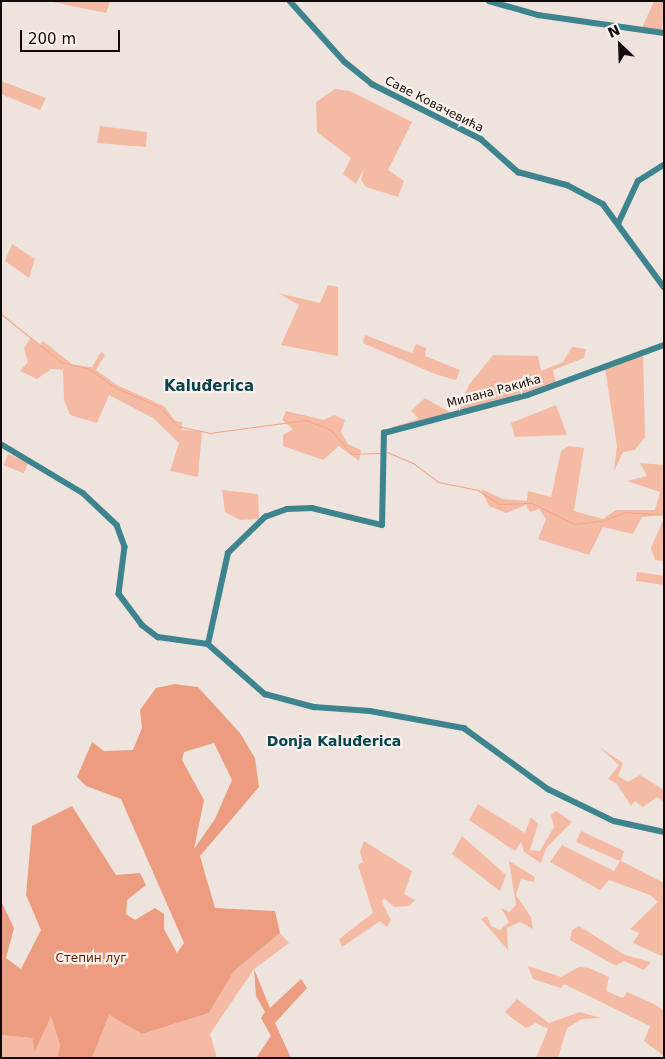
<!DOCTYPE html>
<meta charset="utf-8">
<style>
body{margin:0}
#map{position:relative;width:665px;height:1059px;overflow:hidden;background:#efe3de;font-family:"DejaVu Sans",sans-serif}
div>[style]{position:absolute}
.green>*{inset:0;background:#f5baa3;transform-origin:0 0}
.forest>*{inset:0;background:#ed9d7f}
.stream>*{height:1px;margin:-0.5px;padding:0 0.5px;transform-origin:0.5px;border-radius:0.5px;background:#f5a486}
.secondary>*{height:5.5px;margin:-2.75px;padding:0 2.75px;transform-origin:2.75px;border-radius:2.75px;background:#3e848e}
span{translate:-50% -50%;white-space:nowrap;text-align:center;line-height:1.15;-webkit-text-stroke:4.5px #fcf0ec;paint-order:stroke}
.street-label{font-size:12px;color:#0f0c0a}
.park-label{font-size:12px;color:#651f00}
.neighbourhood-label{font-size:14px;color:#03454d;font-weight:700}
.quarter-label{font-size:15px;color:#03454d;font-weight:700}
.frame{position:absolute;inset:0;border:2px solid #0f0c0a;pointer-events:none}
.north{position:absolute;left:595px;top:20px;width:50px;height:50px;-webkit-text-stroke:4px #fcf0ec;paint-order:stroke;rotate:336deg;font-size:14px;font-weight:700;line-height:20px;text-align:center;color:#0f0c0a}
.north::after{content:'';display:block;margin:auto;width:18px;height:22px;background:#0f0c0a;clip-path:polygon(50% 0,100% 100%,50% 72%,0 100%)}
.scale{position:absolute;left:20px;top:30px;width:100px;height:22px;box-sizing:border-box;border:2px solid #0f0c0a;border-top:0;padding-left:6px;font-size:15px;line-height:18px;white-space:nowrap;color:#0f0c0a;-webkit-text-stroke:4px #fcf0ec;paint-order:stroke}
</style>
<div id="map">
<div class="green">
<div style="clip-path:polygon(48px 1px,110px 1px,106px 13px)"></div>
<div style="clip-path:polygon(654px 1px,664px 1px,662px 33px,641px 30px)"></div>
<div style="clip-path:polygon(1px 81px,46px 98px,40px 110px,1px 94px)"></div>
<div style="clip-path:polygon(335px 89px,350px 91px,412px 122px,388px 170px,404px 181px,398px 197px,366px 187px,361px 180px,364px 169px,356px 184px,343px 174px,351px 158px,317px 132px,316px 102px)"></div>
<div style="clip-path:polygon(100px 126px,147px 132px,146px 147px,97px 143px)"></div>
<div style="clip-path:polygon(12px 244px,35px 259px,29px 278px,5px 261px)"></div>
<div style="clip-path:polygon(328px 285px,338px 287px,338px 356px,281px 345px,299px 305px,278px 293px,320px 303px)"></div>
<div style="clip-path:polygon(365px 335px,412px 353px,416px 344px,426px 348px,425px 356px,460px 370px,456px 380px,435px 374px,363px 343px)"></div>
<div style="clip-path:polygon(31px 338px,39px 346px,43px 341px,73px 365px,92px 367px,101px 352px,105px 355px,96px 370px,117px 385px,164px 406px,175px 421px,182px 422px,182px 430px,202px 431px,198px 477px,170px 471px,179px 443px,153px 418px,109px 395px,97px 423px,70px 415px,64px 400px,63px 370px,51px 369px,37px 379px,20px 371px,28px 362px,24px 348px)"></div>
<div style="clip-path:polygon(572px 347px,586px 349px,584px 358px,553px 370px,556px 384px,457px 411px,469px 385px,493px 355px,538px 356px,541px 371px,563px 362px)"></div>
<div style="clip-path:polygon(643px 353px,645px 437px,635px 450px,623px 452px,614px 471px,617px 446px,605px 368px)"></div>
<div style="clip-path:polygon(425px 398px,451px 413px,401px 428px,393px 427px,419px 419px,411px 411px)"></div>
<div style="clip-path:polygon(556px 405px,567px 435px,515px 437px,511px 423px)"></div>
<div style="clip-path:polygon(286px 411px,324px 420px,334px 415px,345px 420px,341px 432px,348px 444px,361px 450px,359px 461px,339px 446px,323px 460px,283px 446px,283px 435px,293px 429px,282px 420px)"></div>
<div style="clip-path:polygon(569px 446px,584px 448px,574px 511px,603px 519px,616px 510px,655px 510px,660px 492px,627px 481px,647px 476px,640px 463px,664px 465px,664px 515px,642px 517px,633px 534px,603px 527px,589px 555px,538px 539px,546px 519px,539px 509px,530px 512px,526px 505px,506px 513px,489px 506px,481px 489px,503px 499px,527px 501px,528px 491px,551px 497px,561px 451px)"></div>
<div style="left:8px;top:454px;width:22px;height:12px;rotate:22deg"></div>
<div style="clip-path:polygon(222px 490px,258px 494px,259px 519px,240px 520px,225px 512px)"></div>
<div style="clip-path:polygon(664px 518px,664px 561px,655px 560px,651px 548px)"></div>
<div style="left:637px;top:572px;width:27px;height:9px;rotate:8deg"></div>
<div style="clip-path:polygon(599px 747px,623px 763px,618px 776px,628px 782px,640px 775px,664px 790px,664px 802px,657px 797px,643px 807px,635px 801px,631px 806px,617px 784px,608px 779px,619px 765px)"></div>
<div style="clip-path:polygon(478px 804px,525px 833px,531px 817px,538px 824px,530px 850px,540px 851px,554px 827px,551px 815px,556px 811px,572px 822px,546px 848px,541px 863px,524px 852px,521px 842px,515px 851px,469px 820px)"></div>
<div style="clip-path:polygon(581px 831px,624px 851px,621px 861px,664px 883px,664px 957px,633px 943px,639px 933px,630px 929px,658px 902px,650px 895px,609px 880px,600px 890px,550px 862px,562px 845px,614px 871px,620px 861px,576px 842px)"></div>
<div style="clip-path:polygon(462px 836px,506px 875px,500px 891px,452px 854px)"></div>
<div style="clip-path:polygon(364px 841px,412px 871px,404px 894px,415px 900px,409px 906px,394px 907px,384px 898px,382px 902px,391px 920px,387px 927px,380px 921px,342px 947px,339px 939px,373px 913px,358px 865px,363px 862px,360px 852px)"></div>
<div style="clip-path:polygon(509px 861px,535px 877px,534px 882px,521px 879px,516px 895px,531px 917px,533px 929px,520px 922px,507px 928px,508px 950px,481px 919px,487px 916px,491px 926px,500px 930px,509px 922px,501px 908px,509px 912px,516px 905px)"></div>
<div style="clip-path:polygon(579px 926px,625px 955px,651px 962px,644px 970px,624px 961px,616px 966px,570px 940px,572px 930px)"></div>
<div style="clip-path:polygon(280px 933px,289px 943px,254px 969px,210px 1034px,217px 1058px,92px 1058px,109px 1015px,142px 1034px,209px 1013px,234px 971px)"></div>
<div style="clip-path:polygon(528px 966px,561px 977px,579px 967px,589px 968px,609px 977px,606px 991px,623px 998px,627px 992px,656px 1005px,664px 1011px,664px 1056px,644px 1041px,650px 1026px,564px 984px,561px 988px,533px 979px)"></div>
<div style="clip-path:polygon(517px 999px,549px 1023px,580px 1012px,601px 1018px,582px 1019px,567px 1028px,558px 1058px,536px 1058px,548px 1029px,536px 1023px,526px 1028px,508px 1015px,505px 1012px)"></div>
<div style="clip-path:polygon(51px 1015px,60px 1047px,57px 1058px,1px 1058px,1px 1035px,32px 1038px,35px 1050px)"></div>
</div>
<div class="forest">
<div style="clip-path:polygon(evenodd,175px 684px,198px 687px,240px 733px,255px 758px,259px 787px,200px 856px,215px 908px,275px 911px,280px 933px,234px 971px,209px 1013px,142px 1034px,109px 1015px,92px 1058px,57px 1058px,60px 1046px,51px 1016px,35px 1051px,32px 1038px,1px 1035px,1px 901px,14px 928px,6px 958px,21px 969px,41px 930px,26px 895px,32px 826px,72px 806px,116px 875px,140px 873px,146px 885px,127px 900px,126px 914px,135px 920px,155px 908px,164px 914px,164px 929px,177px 953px,184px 943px,121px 799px,86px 786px,77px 777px,92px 742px,104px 751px,133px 750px,142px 728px,140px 710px,156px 688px,175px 684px,214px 743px,232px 780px,215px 819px,194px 849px,204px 800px,182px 760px,184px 752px,214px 743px)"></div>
<div style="clip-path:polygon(254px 969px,270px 1008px,301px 979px,307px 988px,275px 1023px,291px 1058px,256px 1058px,271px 1036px,261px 1018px,265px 1012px,256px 996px)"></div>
</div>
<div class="stream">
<div style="left:1px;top:314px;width:77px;rotate:38.7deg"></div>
<div style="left:61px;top:362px;width:28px;rotate:13deg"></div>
<div style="left:88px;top:368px;width:32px;rotate:36deg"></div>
<div style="left:114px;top:387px;width:50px;rotate:23.5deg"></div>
<div style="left:160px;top:407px;width:25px;rotate:48deg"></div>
<div style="left:177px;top:426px;width:33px;rotate:12deg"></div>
<div style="left:209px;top:433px;width:98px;rotate:-7.6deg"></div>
<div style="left:306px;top:420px;width:27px;rotate:22deg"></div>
<div style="left:331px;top:430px;width:31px;rotate:50deg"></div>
<div style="left:351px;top:454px;width:29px;rotate:-2deg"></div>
<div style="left:387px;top:452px;width:28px;rotate:23deg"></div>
<div style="left:413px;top:463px;width:31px;rotate:37deg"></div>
<div style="left:438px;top:482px;width:41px;rotate:11.3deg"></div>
<div style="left:478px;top:490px;width:25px;rotate:34deg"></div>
<div style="left:499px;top:504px;width:33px;rotate:-2deg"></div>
<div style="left:532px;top:503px;width:47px;rotate:26.6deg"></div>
<div style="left:574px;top:524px;width:31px;rotate:-7deg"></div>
<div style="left:605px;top:520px;width:22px;rotate:-22deg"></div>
<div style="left:625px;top:512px;width:39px;rotate:4deg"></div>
</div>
<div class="secondary">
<div style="left:290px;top:1px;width:82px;rotate:48deg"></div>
<div style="left:345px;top:62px;width:35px;rotate:39deg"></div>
<div style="left:372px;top:84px;width:122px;rotate:26.8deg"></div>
<div style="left:481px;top:139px;width:50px;rotate:41.7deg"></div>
<div style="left:518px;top:172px;width:51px;rotate:14.9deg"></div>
<div style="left:567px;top:185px;width:41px;rotate:27.8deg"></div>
<div style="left:603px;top:204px;width:103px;rotate:53.7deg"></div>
<div style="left:489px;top:1px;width:51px;rotate:15.9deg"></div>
<div style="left:538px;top:15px;width:127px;rotate:8.1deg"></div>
<div style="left:618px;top:224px;width:47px;rotate:-65.1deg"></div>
<div style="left:638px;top:181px;width:31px;rotate:-32deg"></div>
<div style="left:1px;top:444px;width:96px;rotate:30.9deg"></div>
<div style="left:83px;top:493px;width:47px;rotate:43.3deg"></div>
<div style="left:117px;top:525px;width:23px;rotate:70deg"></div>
<div style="left:125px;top:547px;width:47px;rotate:97.3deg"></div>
<div style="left:119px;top:594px;width:39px;rotate:53deg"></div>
<div style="left:142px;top:625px;width:20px;rotate:37deg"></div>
<div style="left:158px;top:637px;width:50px;rotate:8deg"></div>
<div style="left:208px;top:644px;width:93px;rotate:-77.6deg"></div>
<div style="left:228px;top:553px;width:52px;rotate:-44.2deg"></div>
<div style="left:265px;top:517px;width:23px;rotate:-20deg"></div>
<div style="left:287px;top:509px;width:25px;rotate:-2deg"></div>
<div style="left:312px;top:508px;width:72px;rotate:13.7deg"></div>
<div style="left:382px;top:525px;width:92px;rotate:-88.8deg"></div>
<div style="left:384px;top:433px;width:149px;rotate:-14.8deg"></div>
<div style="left:528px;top:395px;width:145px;rotate:-20.2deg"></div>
<div style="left:208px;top:644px;width:76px;rotate:41.3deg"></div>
<div style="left:265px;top:694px;width:51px;rotate:14.9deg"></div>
<div style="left:314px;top:707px;width:56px;rotate:4.1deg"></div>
<div style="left:370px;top:711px;width:96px;rotate:10.3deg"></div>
<div style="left:464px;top:728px;width:104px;rotate:36deg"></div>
<div style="left:548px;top:789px;width:73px;rotate:25.9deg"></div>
<div style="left:614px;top:821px;width:51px;rotate:12.4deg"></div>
</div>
<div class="street-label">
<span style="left:434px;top:105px;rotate:27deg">Саве Ковачевића</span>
<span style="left:494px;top:392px;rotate:-15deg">Милана Ракића</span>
</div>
<div class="park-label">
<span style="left:91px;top:959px">Степин луг</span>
</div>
<div class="neighbourhood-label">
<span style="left:334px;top:741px">Donja Kaluđerica</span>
</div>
<div class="quarter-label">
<span style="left:209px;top:387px">Kaluđerica</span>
</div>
<div class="frame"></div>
<div class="north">N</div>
<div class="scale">200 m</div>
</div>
